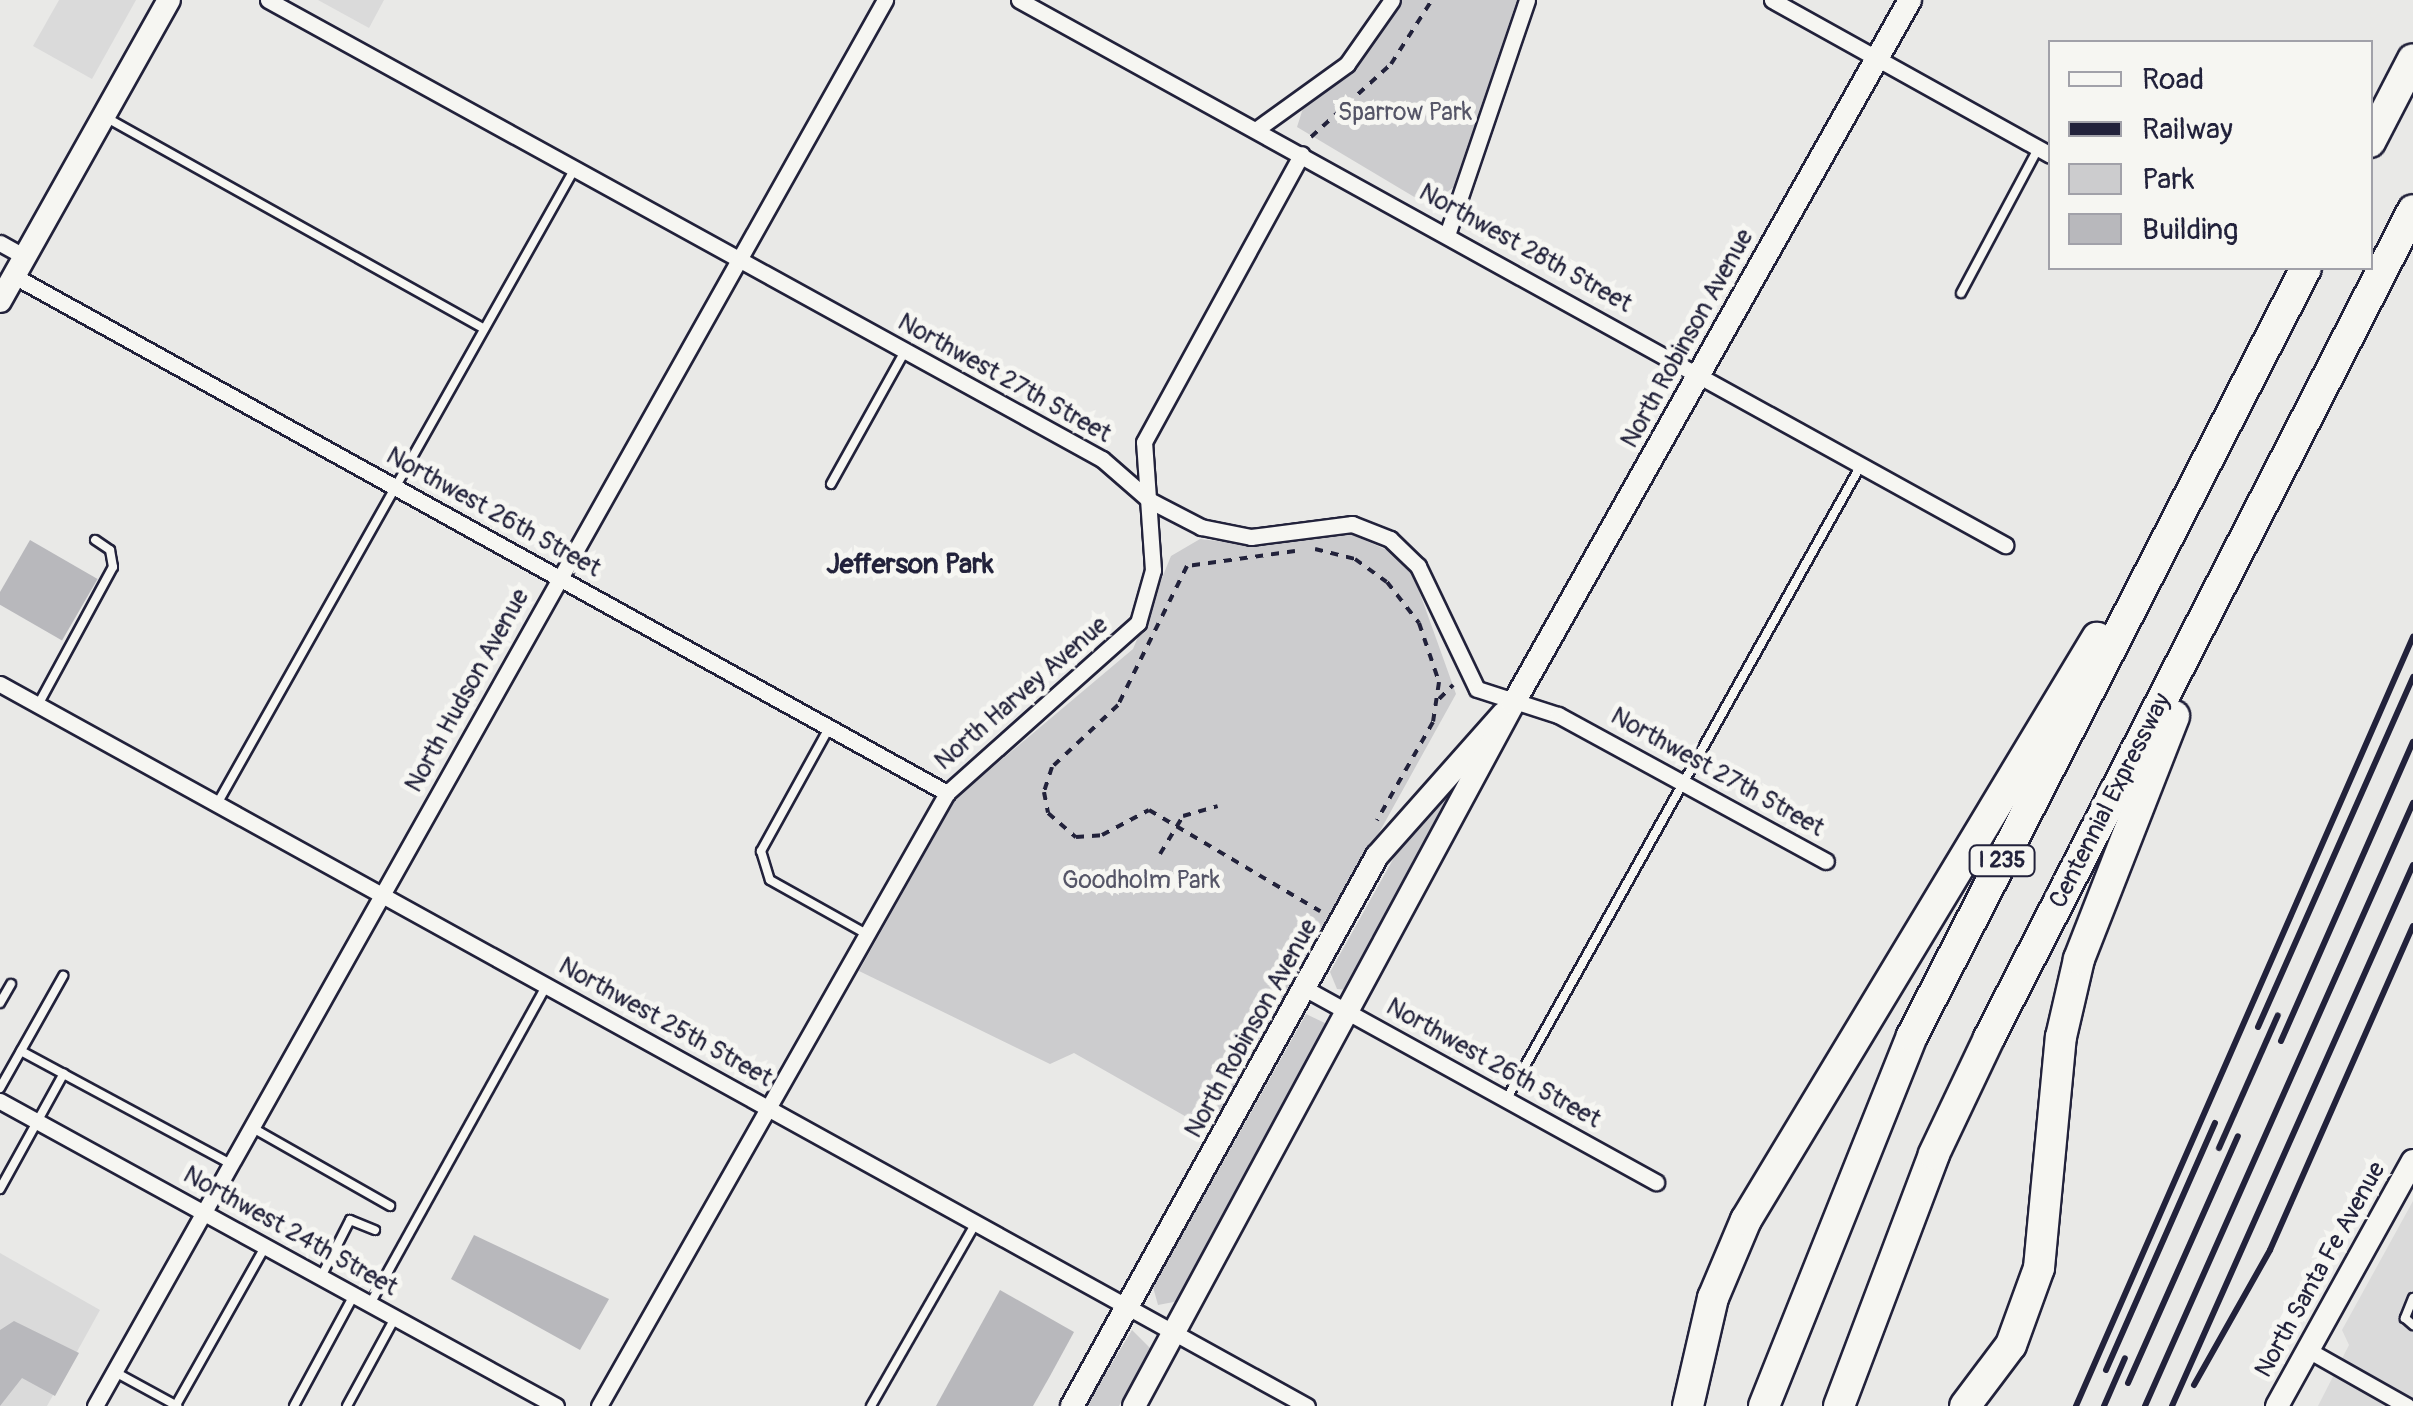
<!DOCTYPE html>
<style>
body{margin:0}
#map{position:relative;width:2413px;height:1406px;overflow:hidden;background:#e9e9e7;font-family:Pangolin,sans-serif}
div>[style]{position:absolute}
.built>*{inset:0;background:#dadada}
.green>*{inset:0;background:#ccccce}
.building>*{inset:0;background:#b8b8bc;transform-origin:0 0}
.path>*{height:4px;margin-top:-2px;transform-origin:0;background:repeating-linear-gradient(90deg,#22223b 0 8px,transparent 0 16px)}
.roads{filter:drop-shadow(2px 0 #22223b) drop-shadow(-2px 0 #22223b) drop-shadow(0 2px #22223b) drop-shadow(0 -2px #22223b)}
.lane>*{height:8px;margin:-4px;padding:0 4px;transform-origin:4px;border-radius:4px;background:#f6f6f2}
.street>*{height:15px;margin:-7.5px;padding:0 7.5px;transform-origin:7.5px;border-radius:7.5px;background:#f6f6f2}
.secondary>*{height:22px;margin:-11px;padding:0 11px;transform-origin:11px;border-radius:11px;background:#f6f6f2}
.highway>*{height:30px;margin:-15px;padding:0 15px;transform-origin:15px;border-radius:15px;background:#f6f6f2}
.rail>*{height:6px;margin:-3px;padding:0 3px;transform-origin:3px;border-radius:3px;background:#22223b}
span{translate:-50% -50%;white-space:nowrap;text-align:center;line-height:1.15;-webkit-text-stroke:10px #f6f6f2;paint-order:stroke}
.shield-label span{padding:2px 8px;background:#f6f6f2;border:2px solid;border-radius:8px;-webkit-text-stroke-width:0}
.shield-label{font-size:22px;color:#22223b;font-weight:700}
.park-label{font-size:25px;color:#555567}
.street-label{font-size:25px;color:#22223b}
.neighbourhood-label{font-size:28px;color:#22223b;font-weight:700}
.legend{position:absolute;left:2048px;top:40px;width:325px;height:230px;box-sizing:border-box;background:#f6f6f2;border:2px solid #a1a1a9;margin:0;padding:12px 18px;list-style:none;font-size:30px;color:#22223b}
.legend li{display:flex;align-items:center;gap:20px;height:50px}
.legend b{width:50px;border:2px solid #a1a1a9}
</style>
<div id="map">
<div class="built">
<div style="clip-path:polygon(59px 0,136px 0,92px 79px,33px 46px)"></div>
<div style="clip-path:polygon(318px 0,384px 0,369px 28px)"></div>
<div style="clip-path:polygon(2413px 1201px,2413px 1406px,2318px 1406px,2349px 1345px,2342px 1330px)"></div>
<div style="clip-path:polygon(0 1253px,100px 1310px,47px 1406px,0 1406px)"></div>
</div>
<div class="green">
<div style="clip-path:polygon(1401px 0,1517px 0,1454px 187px,1436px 200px,1416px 198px,1297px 127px,1304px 105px,1370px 49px)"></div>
<div style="clip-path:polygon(1346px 532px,1396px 554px,1413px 574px,1456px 694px,1213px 1132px,1074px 1053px,1050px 1064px,859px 971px,956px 798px,1133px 649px,1171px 556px,1200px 539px,1260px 546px)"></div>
<div style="clip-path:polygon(1470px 766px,1348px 990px,1337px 989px,1330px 972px,1396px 854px)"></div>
<div style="clip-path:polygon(1306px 1014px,1329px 1025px,1179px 1301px,1158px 1305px,1153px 1287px)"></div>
<div style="clip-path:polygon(1132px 1330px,1151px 1349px,1119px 1406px,1086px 1406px)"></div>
</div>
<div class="building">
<div style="left:30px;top:540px;width:78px;height:71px;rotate:30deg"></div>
<div style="clip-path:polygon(474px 1235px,609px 1299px,580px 1350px,451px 1279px)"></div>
<div style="clip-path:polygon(1000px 1290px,1074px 1332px,1050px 1376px,1033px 1406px,936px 1406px)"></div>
<div style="clip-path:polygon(14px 1321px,79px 1353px,55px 1396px,22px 1378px,0 1406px,0 1330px)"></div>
</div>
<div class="path">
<div style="left:1311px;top:137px;width:108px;rotate:-42.4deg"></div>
<div style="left:1391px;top:64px;width:76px;rotate:-57.4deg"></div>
<div style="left:1315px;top:549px;width:41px;rotate:14deg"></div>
<div style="left:1355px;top:559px;width:39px;rotate:36deg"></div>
<div style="left:1387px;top:582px;width:52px;rotate:52deg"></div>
<div style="left:1419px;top:623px;width:62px;rotate:71.3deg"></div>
<div style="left:1439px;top:682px;width:40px;rotate:98.5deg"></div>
<div style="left:1433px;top:722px;width:113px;rotate:119.7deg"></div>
<div style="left:1295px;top:551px;width:109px;rotate:172.1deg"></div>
<div style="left:1187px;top:566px;width:155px;rotate:116.4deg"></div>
<div style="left:1118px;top:705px;width:91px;rotate:136.8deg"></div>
<div style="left:1052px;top:767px;width:26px;rotate:108deg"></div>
<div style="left:1044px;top:792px;width:21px;rotate:79deg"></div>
<div style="left:1048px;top:813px;width:37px;rotate:41deg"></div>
<div style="left:1076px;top:837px;width:26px;rotate:-4deg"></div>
<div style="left:1102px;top:835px;width:53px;rotate:-28deg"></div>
<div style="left:1149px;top:810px;width:199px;rotate:30.6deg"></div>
<div style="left:1439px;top:699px;width:20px;rotate:-45deg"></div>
<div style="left:1160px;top:854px;width:44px;rotate:-58.8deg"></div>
<div style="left:1183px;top:816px;width:36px;rotate:-16deg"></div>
<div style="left:1278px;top:991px;width:20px;rotate:-70deg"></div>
</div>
<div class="roads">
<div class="lane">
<div style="left:107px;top:118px;width:432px;rotate:29.2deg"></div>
<div style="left:1961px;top:293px;width:163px;rotate:-61.9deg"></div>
<div style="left:831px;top:484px;width:150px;rotate:-60.9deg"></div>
<div style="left:38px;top:705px;width:157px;rotate:-61.5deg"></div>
<div style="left:113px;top:567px;width:17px;rotate:-100deg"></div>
<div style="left:110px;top:550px;width:18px;rotate:-146deg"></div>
<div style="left:829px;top:728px;width:141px;rotate:118.9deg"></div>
<div style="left:761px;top:851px;width:30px;rotate:73deg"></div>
<div style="left:770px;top:880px;width:109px;rotate:29.2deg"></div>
<div style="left:217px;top:804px;width:728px;rotate:-60.62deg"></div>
<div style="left:0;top:1003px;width:22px;rotate:-60deg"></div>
<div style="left:21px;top:1051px;width:238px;rotate:28.3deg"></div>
<div style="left:0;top:1088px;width:129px;rotate:-60.6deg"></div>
<div style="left:1507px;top:1098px;width:725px;rotate:-60.78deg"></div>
<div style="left:251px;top:1127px;width:160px;rotate:29.6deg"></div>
<div style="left:0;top:1189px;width:132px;rotate:-61.1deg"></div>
<div style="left:321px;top:1277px;width:64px;rotate:-63deg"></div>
<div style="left:350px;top:1220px;width:27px;rotate:22deg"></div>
<div style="left:2413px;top:1298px;width:22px;rotate:112deg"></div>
<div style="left:2405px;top:1318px;width:11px;rotate:41deg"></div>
<div style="left:370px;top:1304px;width:363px;rotate:-61deg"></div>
<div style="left:115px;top:1372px;width:71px;rotate:28.7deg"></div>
<div style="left:176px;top:1405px;width:181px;rotate:-60.6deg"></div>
<div style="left:294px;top:1406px;width:126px;rotate:-61.6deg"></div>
<div style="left:347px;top:1406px;width:100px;rotate:-61.4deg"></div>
<div style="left:871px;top:1406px;width:211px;rotate:-60.2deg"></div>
</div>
<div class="street">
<div style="left:268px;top:0;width:952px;rotate:28.83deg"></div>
<div style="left:1102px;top:459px;width:62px;rotate:41.1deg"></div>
<div style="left:1149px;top:500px;width:59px;rotate:27.4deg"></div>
<div style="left:1201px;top:527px;width:51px;rotate:11.3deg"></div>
<div style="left:1251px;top:537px;width:102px;rotate:-7.3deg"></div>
<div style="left:1352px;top:524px;width:41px;rotate:21.5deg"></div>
<div style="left:1390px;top:539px;width:39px;rotate:44deg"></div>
<div style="left:1418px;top:566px;width:136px;rotate:64.4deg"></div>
<div style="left:1477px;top:689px;width:85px;rotate:17.8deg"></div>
<div style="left:1558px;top:715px;width:305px;rotate:28.6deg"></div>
<div style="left:1019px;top:0;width:1127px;rotate:28.93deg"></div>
<div style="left:1772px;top:0;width:318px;rotate:29.1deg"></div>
<div style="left:1257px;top:129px;width:111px;rotate:-35.8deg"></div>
<div style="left:1347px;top:64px;width:78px;rotate:-54.9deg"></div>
<div style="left:1447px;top:235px;width:248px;rotate:-71.2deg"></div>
<div style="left:0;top:243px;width:29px;rotate:29deg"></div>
<div style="left:14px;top:276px;width:1067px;rotate:28.99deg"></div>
<div style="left:0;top:684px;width:1493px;rotate:28.92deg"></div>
<div style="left:1306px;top:989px;width:400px;rotate:28.9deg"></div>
<div style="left:0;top:1101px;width:634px;rotate:28.75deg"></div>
<div style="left:2308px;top:1350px;width:114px;rotate:29.5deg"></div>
<div style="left:95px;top:1406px;width:1613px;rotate:-60.67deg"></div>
<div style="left:599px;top:1406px;width:705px;rotate:-60.42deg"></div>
<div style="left:947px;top:793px;width:256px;rotate:-41.7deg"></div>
<div style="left:1138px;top:623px;width:55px;rotate:-74.2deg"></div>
<div style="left:1153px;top:570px;width:128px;rotate:-94deg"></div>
<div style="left:1144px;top:442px;width:328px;rotate:-61.3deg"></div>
</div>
<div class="secondary">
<div style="left:0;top:301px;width:345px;rotate:-60.7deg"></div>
<div style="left:1072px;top:1406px;width:629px;rotate:-60.99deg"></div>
<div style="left:1377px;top:856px;width:191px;rotate:-48.4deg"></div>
<div style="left:1134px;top:1406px;width:798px;rotate:-61.64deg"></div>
<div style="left:1513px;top:704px;width:808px;rotate:-60.58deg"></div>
<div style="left:2277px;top:1406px;width:280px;rotate:-61deg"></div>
</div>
<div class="highway">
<div style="left:2370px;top:142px;width:93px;rotate:-62.6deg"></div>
<div style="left:1688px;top:1406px;width:111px;rotate:-77deg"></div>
<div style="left:1713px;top:1298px;width:85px;rotate:-67.1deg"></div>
<div style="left:1746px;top:1220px;width:680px;rotate:-58.91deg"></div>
<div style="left:1764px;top:1406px;width:399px;rotate:-68.2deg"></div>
<div style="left:1912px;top:1036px;width:863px;rotate:-62.84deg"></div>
<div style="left:1839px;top:1406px;width:269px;rotate:-69.3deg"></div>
<div style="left:1934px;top:1154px;width:128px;rotate:-64.6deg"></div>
<div style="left:1989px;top:1038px;width:930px;rotate:-62.88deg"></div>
<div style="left:1965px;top:1406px;width:76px;rotate:-53deg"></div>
<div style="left:2011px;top:1345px;width:82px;rotate:-70deg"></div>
<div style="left:2039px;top:1268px;width:232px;rotate:-84.6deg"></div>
<div style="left:2061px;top:1037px;width:80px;rotate:-77deg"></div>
<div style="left:2079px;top:959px;width:261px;rotate:-68.6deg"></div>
</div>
</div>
<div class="rail">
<div style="left:2258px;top:1027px;width:383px;rotate:-66.1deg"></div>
<div style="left:2281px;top:1041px;width:327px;rotate:-66.2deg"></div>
<div style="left:2219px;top:1148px;width:145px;rotate:-66.1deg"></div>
<div style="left:2106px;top:1370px;width:270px;rotate:-66.2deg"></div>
<div style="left:2128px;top:1383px;width:270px;rotate:-66deg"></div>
<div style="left:2194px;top:1385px;width:155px;rotate:-60.6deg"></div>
<div style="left:2270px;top:1250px;width:354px;rotate:-66.2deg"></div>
<div style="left:2076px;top:1406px;width:840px;rotate:-66.34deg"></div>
<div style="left:2104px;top:1406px;width:52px;rotate:-66.4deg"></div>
<div style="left:2145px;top:1406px;width:660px;rotate:-66.04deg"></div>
<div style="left:2172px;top:1406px;width:592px;rotate:-65.99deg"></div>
</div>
<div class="shield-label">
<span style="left:2002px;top:861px">I 235</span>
</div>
<div class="park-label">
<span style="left:1405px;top:113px">Sparrow Park</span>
<span style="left:1141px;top:881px">Goodholm Park</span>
</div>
<div class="street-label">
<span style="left:1525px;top:249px;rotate:29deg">Northwest 28th Street</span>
<span style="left:1688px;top:339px;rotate:-61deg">North Robinson Avenue</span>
<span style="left:1004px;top:379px;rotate:29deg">Northwest 27th Street</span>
<span style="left:493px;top:513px;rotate:29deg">Northwest 26th Street</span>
<span style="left:468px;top:691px;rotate:-61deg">North Hudson Avenue</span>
<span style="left:1022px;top:694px;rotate:-41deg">North Harvey Avenue</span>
<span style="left:1717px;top:773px;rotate:29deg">Northwest 27th Street</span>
<span style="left:2111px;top:801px;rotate:-63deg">Centennial Expressway</span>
<span style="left:665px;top:1023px;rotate:29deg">Northwest 25th Street</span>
<span style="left:1252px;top:1029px;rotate:-61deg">North Robinson Avenue</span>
<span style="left:1493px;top:1064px;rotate:29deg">Northwest 26th Street</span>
<span style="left:290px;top:1232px;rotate:29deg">Northwest 24th Street</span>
<span style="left:2321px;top:1270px;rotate:-61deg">North Santa Fe Avenue</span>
</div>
<div class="neighbourhood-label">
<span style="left:910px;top:565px">Jefferson Park</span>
</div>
<ul class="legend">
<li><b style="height:12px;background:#f6f6f2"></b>Road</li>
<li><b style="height:12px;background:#22223b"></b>Railway</li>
<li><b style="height:28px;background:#ccccce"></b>Park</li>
<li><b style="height:28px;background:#b8b8bc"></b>Building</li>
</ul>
</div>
